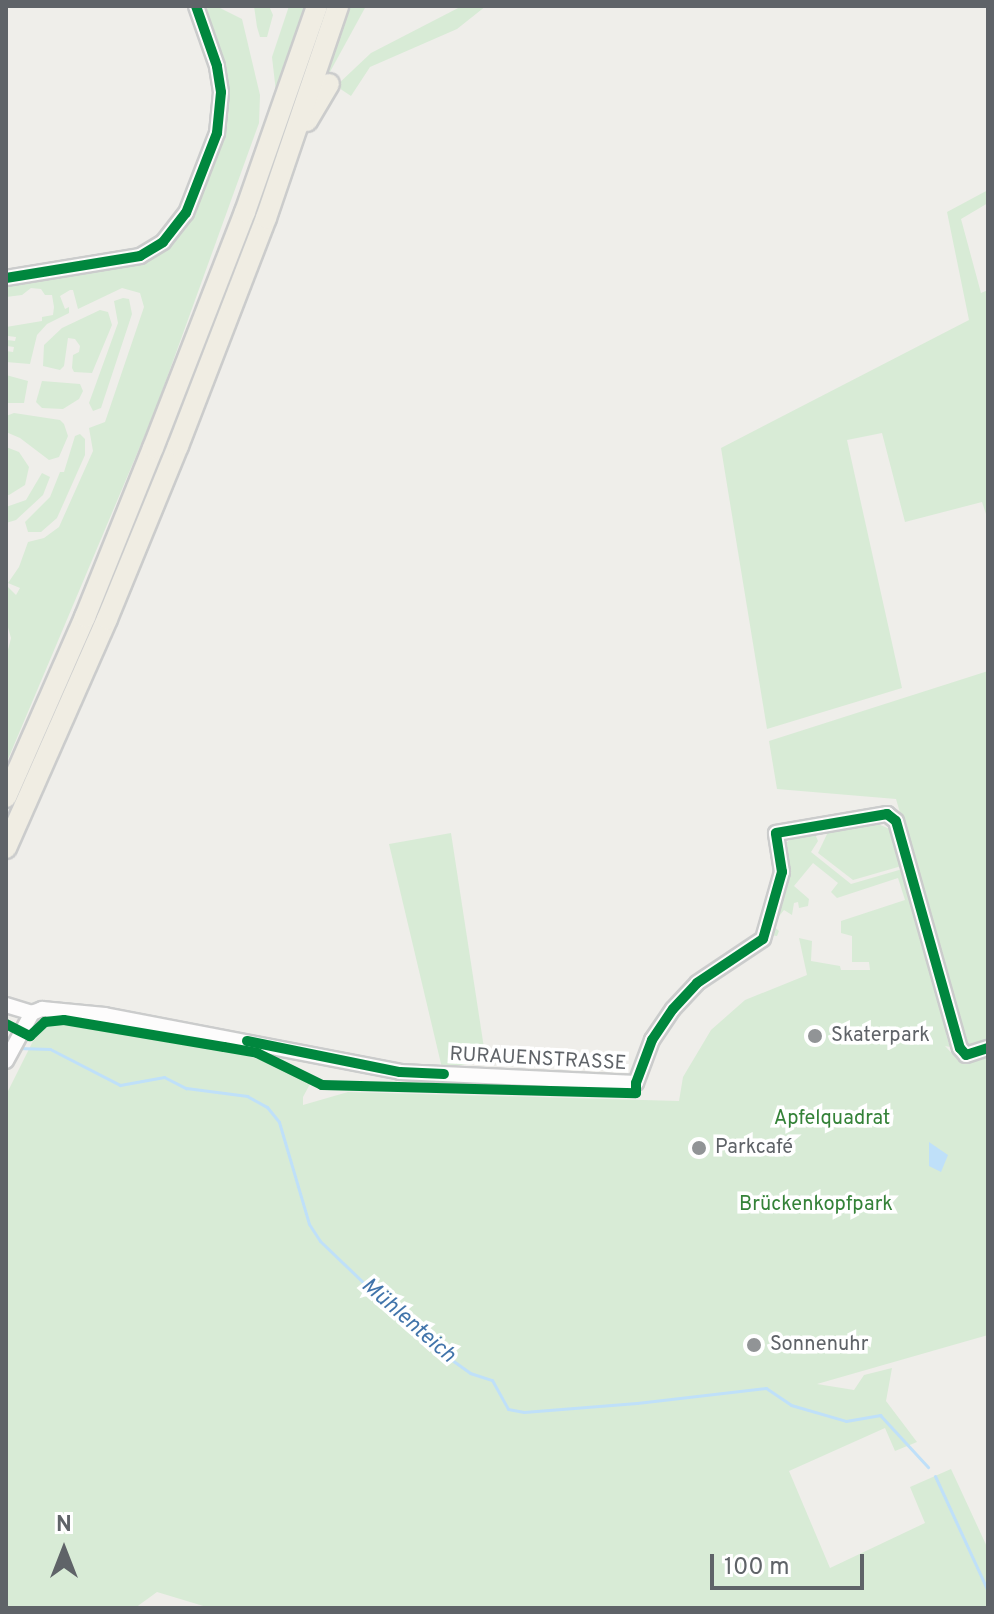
<!DOCTYPE html>
<meta charset="utf-8">
<style>
body{margin:0}
#map{position:relative;width:994px;height:1614px;overflow:hidden;background:#efeeea;font-family:Overpass,sans-serif}
div>[style]{position:absolute}
.green>*{inset:0;background:#d8ebd6}
.water>*{inset:0;background:#bfe0f9}
.stream>*{height:3px;margin:-1.5px;padding:0 1.5px;transform-origin:1.5px;border-radius:1.5px;background:#bfe0f9}
.roads{filter:drop-shadow(2px 0 #cbcccc) drop-shadow(-2px 0 #cbcccc) drop-shadow(0 2px #cbcccc) drop-shadow(0 -2px #cbcccc)}
.minor>*{height:14px;margin:-7px;padding:0 7px;transform-origin:7px;border-radius:7px;background:#fdfcfc}
.highway>*{height:20px;margin:-10px;padding:0 10px;transform-origin:10px;border-radius:10px;background:#f0ede3}
.cycleway>*{height:10px;margin:-5px;padding:0 5px;transform-origin:5px;border-radius:5px;background:#00873e}
.dots>*{width:22px;height:22px;translate:-50% -50%;box-sizing:border-box;border:4px solid #fff;border-radius:50%}
span{translate:-50% -50%;white-space:nowrap;text-align:center;line-height:1.15;-webkit-text-stroke:7px #fff;paint-order:stroke}
.poi-label{font-size:20px;color:#5f6368}
.left{translate:0 -50%;text-align:left}
.street-label{font-size:20px;color:#5f6368}
.park-label{font-size:20px;color:#348238}
.water-label{font-size:22px;color:#4174aa;font-style:italic}
.frame{position:absolute;inset:0;border:8px solid #5f6368;pointer-events:none}
.north{position:absolute;left:24px;top:1510px;width:80px;height:80px;-webkit-text-stroke:6px #fff;paint-order:stroke;rotate:0deg;font-size:22px;font-weight:700;line-height:32px;text-align:center;color:#5f6368}
.north::after{content:'';display:block;margin:auto;width:28px;height:36px;background:#5f6368;clip-path:polygon(50% 0,100% 100%,50% 72%,0 100%)}
.scale{position:absolute;left:710px;top:1554px;width:154px;height:36px;box-sizing:border-box;border:4px solid #5f6368;border-top:0;padding-left:10px;font-size:24px;line-height:28px;white-space:nowrap;color:#5f6368;-webkit-text-stroke:6px #fff;paint-order:stroke}
</style>
<div id="map">
<div class="green">
<div style="clip-path:polygon(198px 6px,216px 6px,242px 19px,260px 95px,259px 123px,155px 411px,6px 764px,6px 658px,11px 638px,6px 620px,7px 586px,16px 595px,20px 588px,8px 583px,19px 567px,28px 542px,44px 538px,59px 527px,93px 451px,89px 428px,105px 422px,144px 307px,140px 293px,122px 288px,78px 309px,73px 290px,70px 290px,60px 296px,65px 309px,69px 307px,69px 313px,47px 324px,37px 335px,30px 364px,6px 362px,6px 351px,13px 352px,14px 347px,7px 346px,7px 340px,15px 341px,16px 337px,8px 336px,6px 327px,42px 321px,42px 317px,53px 315px,54px 307px,52px 295px,45px 295px,41px 289px,31px 288px,22px 295px,6px 297px,6px 284px,116px 267px,151px 258px,166px 246px,223px 105px)"></div>
<div style="clip-path:polygon(254px 6px,269px 6px,273px 15px,267px 37px,260px 37px,257px 27px)"></div>
<div style="clip-path:polygon(289px 6px,306px 6px,276px 92px,272px 57px)"></div>
<div style="clip-path:polygon(350px 6px,366px 6px,325px 81px,330px 64px)"></div>
<div style="clip-path:polygon(462px 6px,486px 6px,457px 29px,370px 67px,351px 96px,336px 86px,371px 53px)"></div>
<div style="clip-path:polygon(988px 190px,988px 203px,961px 219px,981px 293px,988px 290px,988px 520px,982px 502px,905px 522px,882px 433px,847px 440px,902px 688px,767px 729px,721px 448px,969px 320px,947px 212px)"></div>
<div style="clip-path:polygon(123px 298px,129px 299px,132px 314px,101px 408px,93px 411px,89px 403px,118px 323px,114px 301px)"></div>
<div style="clip-path:polygon(100px 310px,108px 312px,112px 325px,92px 373px,74px 372px,72px 368px,73px 355px,79px 352px,80px 346px,75px 339px,68px 338px,64px 366px,60px 370px,43px 366px,44px 345px,62px 328px)"></div>
<div style="clip-path:polygon(6px 375px,28px 381px,24px 403px,6px 403px)"></div>
<div style="clip-path:polygon(42px 381px,80px 384px,83px 391px,79px 399px,63px 409px,42px 408px,36px 402px)"></div>
<div style="clip-path:polygon(14px 413px,60px 420px,64px 424px,68px 436px,59px 457px,49px 460px,20px 438px,6px 432px,6px 416px)"></div>
<div style="clip-path:polygon(80px 434px,85px 439px,85px 455px,57px 518px,41px 532px,28px 532px,25px 522px,50px 497px,60px 472px,64px 472px,75px 436px)"></div>
<div style="clip-path:polygon(6px 447px,19px 452px,29px 467px,25px 485px,9px 495px,6px 495px)"></div>
<div style="clip-path:polygon(42px 473px,50px 477px,43px 495px,16px 520px,6px 523px,6px 507px,26px 500px)"></div>
<div style="clip-path:polygon(988px 671px,988px 1040px,969px 1048px,896px 799px,777px 789px,769px 741px)"></div>
<div style="clip-path:polygon(878px 824px,892px 830px,905px 865px,853px 880px,818px 853px,828px 832px)"></div>
<div style="clip-path:polygon(451px 833px,486px 1061px,442px 1068px,389px 844px)"></div>
<div style="clip-path:polygon(815px 834px,818px 841px,811px 852px,851px 884px,906px 868px,949px 1035px,946px 1034px,950px 1047px,945px 1046px,961px 1063px,988px 1055px,988px 1335px,817px 1384px,854px 1390px,864px 1375px,892px 1368px,886px 1401px,917px 1442px,895px 1451px,885px 1428px,789px 1471px,830px 1568px,925px 1523px,910px 1487px,951px 1469px,988px 1549px,988px 1608px,210px 1608px,157px 1592px,135px 1608px,6px 1608px,6px 1095px,36px 1035px,44px 1026px,58px 1024px,236px 1052px,261px 1060px,310px 1084px,303px 1097px,303px 1105px,348px 1092px,679px 1101px,683px 1077px,711px 1030px,745px 1000px,807px 975px,799px 938px,812px 941px,811px 961px,840px 966px,841px 970px,870px 970px,869px 962px,852px 962px,852px 936px,841px 933px,841px 921px,905px 900px,898px 878px,837px 898px,831px 892px,838px 883px,813px 863px,794px 886px,809px 899px,808px 906px,799px 908px,798px 902px,794px 903px,792px 915px,784px 910px,772px 925px,779px 931px,777px 936px,770px 935px,783px 845px,794px 837px)"></div>
</div>
<div class="water">
<div style="clip-path:polygon(929px 1142px,948px 1155px,941px 1172px,929px 1166px)"></div>
</div>
<div class="stream">
<div style="left:18px;top:1048px;width:32px;rotate:2deg"></div>
<div style="left:50px;top:1049px;width:79px;rotate:27.2deg"></div>
<div style="left:120px;top:1085px;width:45px;rotate:-10.3deg"></div>
<div style="left:164px;top:1077px;width:25px;rotate:27deg"></div>
<div style="left:186px;top:1088px;width:62px;rotate:7.5deg"></div>
<div style="left:247px;top:1096px;width:23px;rotate:29deg"></div>
<div style="left:267px;top:1107px;width:19px;rotate:51deg"></div>
<div style="left:279px;top:1122px;width:106px;rotate:73.6deg"></div>
<div style="left:309px;top:1224px;width:20px;rotate:57deg"></div>
<div style="left:320px;top:1241px;width:140px;rotate:43.8deg"></div>
<div style="left:421px;top:1338px;width:60px;rotate:35.5deg"></div>
<div style="left:470px;top:1373px;width:23px;rotate:18deg"></div>
<div style="left:492px;top:1380px;width:33px;rotate:61deg"></div>
<div style="left:508px;top:1409px;width:16px;rotate:11deg"></div>
<div style="left:524px;top:1412px;width:113px;rotate:-4.6deg"></div>
<div style="left:637px;top:1403px;width:130px;rotate:-6.6deg"></div>
<div style="left:766px;top:1388px;width:30px;rotate:34deg"></div>
<div style="left:791px;top:1405px;width:57px;rotate:16.2deg"></div>
<div style="left:846px;top:1421px;width:35px;rotate:-10deg"></div>
<div style="left:880px;top:1415px;width:71px;rotate:47.3deg"></div>
<div style="left:935px;top:1476px;width:127px;rotate:65.3deg"></div>
</div>
<div class="roads">
<div class="minor">
<div style="left:6px;top:278px;width:136px;rotate:-9.3deg"></div>
<div style="left:140px;top:256px;width:27px;rotate:-31deg"></div>
<div style="left:163px;top:242px;width:37px;rotate:-52deg"></div>
<div style="left:186px;top:213px;width:86px;rotate:-68.8deg"></div>
<div style="left:217px;top:133px;width:41px;rotate:-84.4deg"></div>
<div style="left:221px;top:92px;width:26px;rotate:-99deg"></div>
<div style="left:217px;top:66px;width:64px;rotate:-109.3deg"></div>
<div style="left:6px;top:1005px;width:27px;rotate:17deg"></div>
<div style="left:32px;top:1013px;width:11px;rotate:-22deg"></div>
<div style="left:42px;top:1009px;width:63px;rotate:5.4deg"></div>
<div style="left:105px;top:1015px;width:300px;rotate:10.9deg"></div>
<div style="left:400px;top:1072px;width:236px;rotate:2.7deg"></div>
<div style="left:636px;top:1083px;width:46px;rotate:-69.6deg"></div>
<div style="left:652px;top:1040px;width:37px;rotate:-56deg"></div>
<div style="left:673px;top:1009px;width:35px;rotate:-47deg"></div>
<div style="left:697px;top:983px;width:79px;rotate:-33.7deg"></div>
<div style="left:763px;top:939px;width:70px;rotate:-74.2deg"></div>
<div style="left:782px;top:872px;width:39px;rotate:-99deg"></div>
<div style="left:776px;top:833px;width:113px;rotate:-9.7deg"></div>
<div style="left:887px;top:814px;width:11px;rotate:38deg"></div>
<div style="left:896px;top:821px;width:236px;rotate:74.3deg"></div>
<div style="left:960px;top:1048px;width:9px;rotate:49deg"></div>
<div style="left:966px;top:1055px;width:23px;rotate:-18deg"></div>
<div style="left:6px;top:1061px;width:55px;rotate:-61.6deg"></div>
</div>
<div class="highway">
<div style="left:307px;top:121px;width:43px;rotate:-59.3deg"></div>
<div style="left:6px;top:797px;width:197px;rotate:-66.3deg"></div>
<div style="left:85px;top:617px;width:182px;rotate:-68.1deg"></div>
<div style="left:153px;top:448px;width:253px;rotate:-68.7deg"></div>
<div style="left:245px;top:212px;width:218px;rotate:-70.7deg"></div>
<div style="left:6px;top:848px;width:250px;rotate:-66.2deg"></div>
<div style="left:107px;top:619px;width:187px;rotate:-67.7deg"></div>
<div style="left:178px;top:446px;width:244px;rotate:-68.9deg"></div>
<div style="left:266px;top:218px;width:224px;rotate:-71.2deg"></div>
</div>
</div>
<div class="cycleway">
<div style="left:6px;top:278px;width:136px;rotate:-9.3deg"></div>
<div style="left:140px;top:256px;width:27px;rotate:-31deg"></div>
<div style="left:163px;top:242px;width:37px;rotate:-52deg"></div>
<div style="left:186px;top:213px;width:86px;rotate:-68.8deg"></div>
<div style="left:217px;top:133px;width:41px;rotate:-84.4deg"></div>
<div style="left:221px;top:92px;width:26px;rotate:-99deg"></div>
<div style="left:217px;top:66px;width:64px;rotate:-109.3deg"></div>
<div style="left:6px;top:1024px;width:27px;rotate:27deg"></div>
<div style="left:30px;top:1036px;width:21px;rotate:-43deg"></div>
<div style="left:45px;top:1022px;width:19px;rotate:-6deg"></div>
<div style="left:64px;top:1020px;width:162px;rotate:9.6deg"></div>
<div style="left:224px;top:1047px;width:34px;rotate:10deg"></div>
<div style="left:257px;top:1053px;width:72px;rotate:26.2deg"></div>
<div style="left:322px;top:1085px;width:314px;rotate:1.5deg"></div>
<div style="left:636px;top:1093px;width:10px;rotate:-90deg"></div>
<div style="left:636px;top:1083px;width:46px;rotate:-69.6deg"></div>
<div style="left:652px;top:1040px;width:37px;rotate:-56deg"></div>
<div style="left:673px;top:1009px;width:35px;rotate:-47deg"></div>
<div style="left:697px;top:983px;width:79px;rotate:-33.7deg"></div>
<div style="left:763px;top:939px;width:70px;rotate:-74.2deg"></div>
<div style="left:782px;top:872px;width:39px;rotate:-99deg"></div>
<div style="left:776px;top:833px;width:113px;rotate:-9.7deg"></div>
<div style="left:887px;top:814px;width:11px;rotate:38deg"></div>
<div style="left:896px;top:821px;width:236px;rotate:74.3deg"></div>
<div style="left:960px;top:1048px;width:9px;rotate:49deg"></div>
<div style="left:966px;top:1055px;width:23px;rotate:-18deg"></div>
<div style="left:247px;top:1041px;width:156px;rotate:11.5deg"></div>
<div style="left:400px;top:1072px;width:44px;rotate:2.6deg"></div>
</div>
<div class="dots">
<div style="left:815px;top:1036px;background:#919496"></div>
<div style="left:699px;top:1148px;background:#919496"></div>
<div style="left:754px;top:1345px;background:#919496"></div>
</div>
<div class="poi-label">
<span class="left" style="left:831px;top:1036px">Skaterpark</span>
<span class="left" style="left:715px;top:1148px">Parkcafé</span>
<span class="left" style="left:770px;top:1345px">Sonnenuhr</span>
</div>
<div class="street-label">
<span style="left:538px;top:1060px;rotate:3deg">RURAUENSTRASSE</span>
</div>
<div class="park-label">
<span style="left:832px;top:1119px">Apfelquadrat</span>
<span style="left:816px;top:1205px">Brückenkopfpark</span>
</div>
<div class="water-label">
<span style="left:408px;top:1321px;rotate:41deg">Mühlenteich</span>
</div>
<div class="frame"></div>
<div class="north">N</div>
<div class="scale">100 m</div>
</div>
